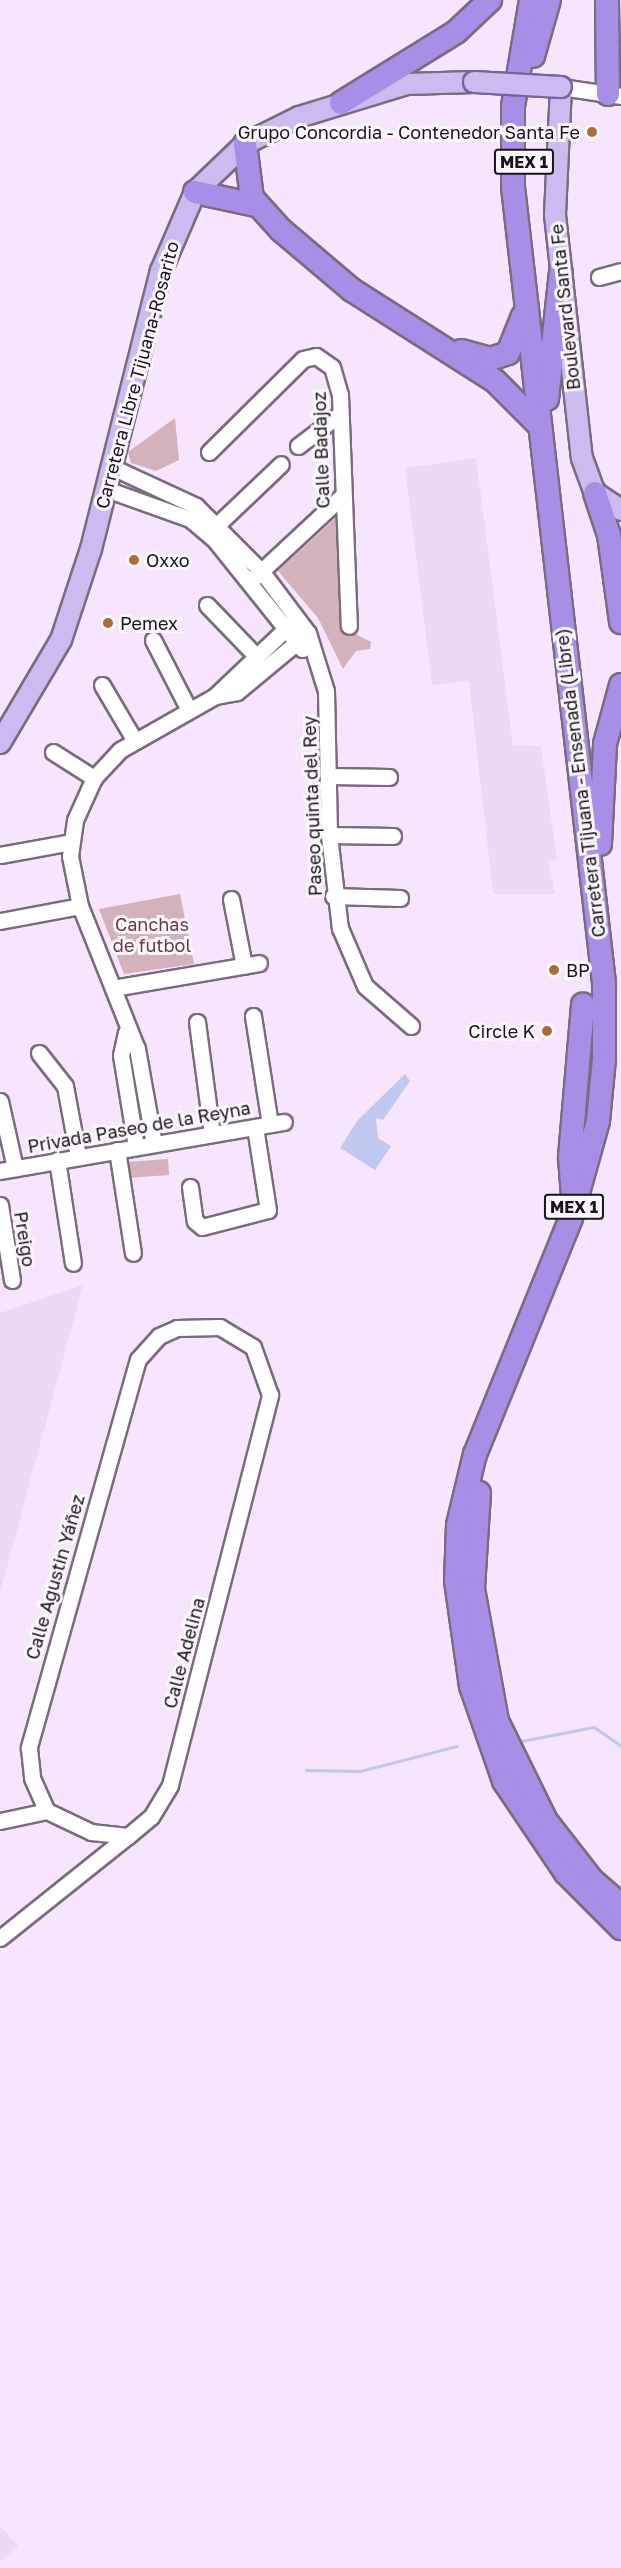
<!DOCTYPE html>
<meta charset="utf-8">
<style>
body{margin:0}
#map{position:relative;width:621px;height:2568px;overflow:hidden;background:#f6e5fc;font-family:"Golos Text",sans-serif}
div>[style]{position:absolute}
.built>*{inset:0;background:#edd8f5}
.green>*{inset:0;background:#d4b2bc;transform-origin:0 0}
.water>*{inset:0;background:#c1c8ef}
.stream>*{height:3px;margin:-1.5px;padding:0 1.5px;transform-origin:1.5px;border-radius:1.5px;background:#c1c8ef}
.roads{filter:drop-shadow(2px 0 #7a6b7f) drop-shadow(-2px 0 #7a6b7f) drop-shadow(0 2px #7a6b7f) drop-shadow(0 -2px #7a6b7f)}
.minor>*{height:15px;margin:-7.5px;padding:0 7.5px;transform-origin:7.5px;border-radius:7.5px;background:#fff}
.major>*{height:20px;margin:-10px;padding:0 10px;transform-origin:10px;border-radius:10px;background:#cbbbf1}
.highway>*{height:22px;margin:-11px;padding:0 11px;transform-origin:11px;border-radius:11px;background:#a98ee7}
.bridges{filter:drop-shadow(2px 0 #7763a0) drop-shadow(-2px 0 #7763a0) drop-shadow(0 2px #7763a0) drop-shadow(0 -2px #7763a0)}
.major-bridge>*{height:20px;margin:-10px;padding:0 10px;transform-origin:10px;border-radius:10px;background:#cbbbf1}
.dots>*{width:16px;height:16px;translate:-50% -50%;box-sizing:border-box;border:3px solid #fbf8fd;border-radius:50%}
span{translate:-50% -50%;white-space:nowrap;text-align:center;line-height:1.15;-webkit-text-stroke:6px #fbf8fd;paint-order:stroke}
.shield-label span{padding:2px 4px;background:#fbf8fd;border:2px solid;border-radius:4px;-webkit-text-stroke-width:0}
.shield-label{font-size:16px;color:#19131b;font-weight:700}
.poi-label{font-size:18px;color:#19131b}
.right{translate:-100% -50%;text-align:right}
.left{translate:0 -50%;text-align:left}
.street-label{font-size:18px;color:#19131b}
.park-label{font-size:18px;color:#6f364b}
</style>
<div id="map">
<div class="built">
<div style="clip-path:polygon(476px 458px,513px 745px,541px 746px,557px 859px,549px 863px,555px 894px,493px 894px,469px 681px,432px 685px,405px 468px)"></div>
<div style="clip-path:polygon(83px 1285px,0 1593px,0 1313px)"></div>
<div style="clip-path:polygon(0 2526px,18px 2546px,0 2562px)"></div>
</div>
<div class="green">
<div style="clip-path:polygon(175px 418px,179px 460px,156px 471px,131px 463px,128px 452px)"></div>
<div style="clip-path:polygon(340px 514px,350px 631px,371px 642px,370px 649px,356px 651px,343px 669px,318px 618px,278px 571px)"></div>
<div style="clip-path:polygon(180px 894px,194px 964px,124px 974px,99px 909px)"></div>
<div style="left:168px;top:1159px;width:16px;height:42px;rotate:86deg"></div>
</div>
<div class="water">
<div style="clip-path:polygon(405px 1074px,410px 1081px,383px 1120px,376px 1118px,378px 1138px,391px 1146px,375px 1170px,340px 1148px,357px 1121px)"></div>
</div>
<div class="stream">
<div style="left:521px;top:1741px;width:74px;rotate:-10.9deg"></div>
<div style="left:594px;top:1727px;width:33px;rotate:35deg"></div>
<div style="left:306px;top:1770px;width:54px;rotate:1.1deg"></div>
<div style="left:360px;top:1771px;width:100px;rotate:-14.5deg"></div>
</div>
<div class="roads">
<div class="minor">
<div style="left:561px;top:87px;width:61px;rotate:8.5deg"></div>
<div style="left:599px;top:277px;width:23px;rotate:-15deg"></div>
<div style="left:298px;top:446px;width:53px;rotate:-37.3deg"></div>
<div style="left:209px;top:452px;width:132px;rotate:-44.7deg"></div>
<div style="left:303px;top:359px;width:13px;rotate:-13deg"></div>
<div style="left:316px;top:356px;width:19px;rotate:35deg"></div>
<div style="left:332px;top:367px;width:29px;rotate:74deg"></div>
<div style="left:340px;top:395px;width:231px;rotate:87.8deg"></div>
<div style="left:112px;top:467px;width:93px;rotate:24.9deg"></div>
<div style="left:196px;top:506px;width:93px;rotate:45deg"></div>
<div style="left:262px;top:572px;width:76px;rotate:53deg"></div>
<div style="left:308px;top:633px;width:61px;rotate:72.8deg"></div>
<div style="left:326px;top:691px;width:144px;rotate:88.8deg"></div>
<div style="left:329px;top:835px;width:94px;rotate:83.3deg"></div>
<div style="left:340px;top:928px;width:63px;rotate:66.7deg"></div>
<div style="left:365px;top:986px;width:61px;rotate:41deg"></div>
<div style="left:106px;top:489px;width:89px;rotate:19.7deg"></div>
<div style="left:190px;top:519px;width:31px;rotate:40deg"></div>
<div style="left:214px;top:539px;width:141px;rotate:51.3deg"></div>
<div style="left:217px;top:525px;width:88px;rotate:-43.6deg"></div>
<div style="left:255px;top:577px;width:117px;rotate:-42.9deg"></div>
<div style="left:207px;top:605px;width:72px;rotate:46.1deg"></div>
<div style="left:153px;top:640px;width:79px;rotate:62.8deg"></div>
<div style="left:102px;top:685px;width:65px;rotate:59.5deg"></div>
<div style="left:215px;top:696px;width:106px;rotate:-43.5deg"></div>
<div style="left:53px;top:752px;width:49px;rotate:32.4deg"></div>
<div style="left:330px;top:776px;width:59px;rotate:1deg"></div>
<div style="left:329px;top:835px;width:64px;rotate:0.9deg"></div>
<div style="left:0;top:855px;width:72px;rotate:-10.4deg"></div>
<div style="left:333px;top:896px;width:67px;rotate:1.7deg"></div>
<div style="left:231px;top:899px;width:68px;rotate:79deg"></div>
<div style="left:0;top:921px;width:81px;rotate:-10.6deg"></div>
<div style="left:113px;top:988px;width:148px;rotate:-9.7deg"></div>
<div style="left:253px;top:1016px;width:109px;rotate:81.1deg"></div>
<div style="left:197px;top:1022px;width:113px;rotate:82.4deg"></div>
<div style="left:126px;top:1032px;width:24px;rotate:102deg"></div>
<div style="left:121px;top:1055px;width:93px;rotate:80.7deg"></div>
<div style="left:39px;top:1053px;width:42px;rotate:51.8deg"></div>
<div style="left:65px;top:1086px;width:71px;rotate:79.5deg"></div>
<div style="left:0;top:1101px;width:69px;rotate:77.4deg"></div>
<div style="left:154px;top:1144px;width:97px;rotate:-100.1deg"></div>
<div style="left:137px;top:1049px;width:154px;rotate:-111.7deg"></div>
<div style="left:80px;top:906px;width:51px;rotate:-101.3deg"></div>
<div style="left:70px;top:856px;width:36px;rotate:-82deg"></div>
<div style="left:75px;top:820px;width:46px;rotate:-65.7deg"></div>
<div style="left:94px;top:778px;width:38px;rotate:-47deg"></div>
<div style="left:120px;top:750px;width:109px;rotate:-29.6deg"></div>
<div style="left:215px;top:696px;width:22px;rotate:-10deg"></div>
<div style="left:237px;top:692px;width:92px;rotate:-39.7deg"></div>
<div style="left:117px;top:1150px;width:104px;rotate:81.2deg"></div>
<div style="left:57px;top:1160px;width:104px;rotate:81.2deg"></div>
<div style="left:0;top:1171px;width:288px;rotate:-9.8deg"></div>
<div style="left:190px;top:1187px;width:34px;rotate:82deg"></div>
<div style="left:195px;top:1221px;width:9px;rotate:41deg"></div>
<div style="left:202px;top:1227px;width:68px;rotate:-14.4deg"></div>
<div style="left:268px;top:1210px;width:84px;rotate:-98.9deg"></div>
<div style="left:0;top:1205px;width:76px;rotate:80.9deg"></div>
<div style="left:0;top:1821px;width:48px;rotate:-12deg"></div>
<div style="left:0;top:1938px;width:164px;rotate:-38.6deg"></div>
<div style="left:128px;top:1836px;width:30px;rotate:-40deg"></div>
<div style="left:151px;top:1817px;width:37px;rotate:-59deg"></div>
<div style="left:170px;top:1785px;width:403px;rotate:-75.6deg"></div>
<div style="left:270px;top:1395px;width:51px;rotate:-109.5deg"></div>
<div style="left:253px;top:1347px;width:39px;rotate:-149deg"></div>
<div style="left:220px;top:1327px;width:43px;rotate:178.7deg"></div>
<div style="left:177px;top:1328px;width:20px;rotate:156deg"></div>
<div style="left:159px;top:1336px;width:31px;rotate:132deg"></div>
<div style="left:138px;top:1359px;width:404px;rotate:105.7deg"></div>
<div style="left:29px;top:1748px;width:30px;rotate:84deg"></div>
<div style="left:32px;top:1778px;width:36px;rotate:66deg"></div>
<div style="left:47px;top:1811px;width:49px;rotate:25.5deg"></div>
<div style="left:91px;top:1832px;width:37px;rotate:6deg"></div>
</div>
<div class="major">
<div style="left:561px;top:87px;width:128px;rotate:92.7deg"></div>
<div style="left:555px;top:215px;width:244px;rotate:83.7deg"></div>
<div style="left:582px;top:458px;width:37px;rotate:70deg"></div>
<div style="left:595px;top:493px;width:31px;rotate:33deg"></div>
<div style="left:0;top:743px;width:120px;rotate:-59.4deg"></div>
<div style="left:61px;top:640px;width:96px;rotate:-71.8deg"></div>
<div style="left:91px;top:549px;width:287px;rotate:-75.9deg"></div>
<div style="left:161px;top:271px;width:86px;rotate:-66.7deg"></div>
<div style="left:195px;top:192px;width:69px;rotate:-43.8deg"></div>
<div style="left:245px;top:144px;width:60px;rotate:-26.6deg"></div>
<div style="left:299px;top:117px;width:113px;rotate:-17deg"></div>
<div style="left:407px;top:84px;width:67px;rotate:-1.7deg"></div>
</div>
<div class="highway">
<div style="left:531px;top:0;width:108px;rotate:99.6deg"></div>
<div style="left:513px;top:106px;width:81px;rotate:90deg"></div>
<div style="left:513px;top:187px;width:801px;rotate:83.48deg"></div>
<div style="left:604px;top:983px;width:76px;rotate:90deg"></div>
<div style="left:604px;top:1059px;width:62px;rotate:95.5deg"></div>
<div style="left:598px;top:1121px;width:101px;rotate:105.6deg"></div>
<div style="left:571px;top:1218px;width:255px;rotate:112.1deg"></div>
<div style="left:475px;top:1454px;width:73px;rotate:103.5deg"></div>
<div style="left:458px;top:1525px;width:56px;rotate:92deg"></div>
<div style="left:456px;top:1581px;width:106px;rotate:81.9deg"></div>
<div style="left:471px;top:1686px;width:101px;rotate:70.8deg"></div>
<div style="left:504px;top:1781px;width:111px;rotate:56deg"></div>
<div style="left:566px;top:1873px;width:78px;rotate:45deg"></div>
<div style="left:607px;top:0;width:94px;rotate:89.4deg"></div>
<div style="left:533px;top:56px;width:58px;rotate:-74.1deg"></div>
<div style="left:341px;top:103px;width:135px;rotate:-31.7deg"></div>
<div style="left:456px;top:32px;width:47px;rotate:-43.3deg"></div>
<div style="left:245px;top:144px;width:54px;rotate:82.6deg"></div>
<div style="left:252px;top:198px;width:43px;rotate:47.8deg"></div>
<div style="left:281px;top:230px;width:93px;rotate:40.2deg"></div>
<div style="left:352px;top:290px;width:169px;rotate:32.5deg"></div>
<div style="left:495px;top:381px;width:59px;rotate:45deg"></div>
<div style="left:195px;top:192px;width:62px;rotate:12deg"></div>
<div style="left:461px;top:351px;width:30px;rotate:15deg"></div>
<div style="left:490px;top:359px;width:19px;rotate:-18deg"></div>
<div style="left:508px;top:353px;width:40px;rotate:-68deg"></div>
<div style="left:547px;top:399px;width:127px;rotate:-83.7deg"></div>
<div style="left:595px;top:493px;width:44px;rotate:71.6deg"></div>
<div style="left:609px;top:535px;width:88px;rotate:82.1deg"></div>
<div style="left:600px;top:844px;width:100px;rotate:-87.1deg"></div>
<div style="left:605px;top:744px;width:61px;rotate:-74.8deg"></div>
<div style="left:573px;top:1197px;width:40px;rotate:-94.3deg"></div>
<div style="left:570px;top:1157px;width:153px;rotate:-85.1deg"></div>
<div style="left:479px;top:1493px;width:96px;rotate:93.6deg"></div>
<div style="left:473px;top:1589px;width:134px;rotate:79.7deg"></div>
<div style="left:497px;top:1721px;width:111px;rotate:63.9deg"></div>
<div style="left:546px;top:1821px;width:75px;rotate:52.1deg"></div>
<div style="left:592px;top:1880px;width:38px;rotate:41deg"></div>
</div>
</div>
<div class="bridges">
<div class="major-bridge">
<div style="left:474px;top:82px;width:87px;rotate:3.3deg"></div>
</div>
</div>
<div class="dots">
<div style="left:592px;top:132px;background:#ac6d34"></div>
<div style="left:134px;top:560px;background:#ac6d34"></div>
<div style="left:108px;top:623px;background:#ac6d34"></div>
<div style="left:554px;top:970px;background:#ac6d34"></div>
<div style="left:547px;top:1031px;background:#ac6d34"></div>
</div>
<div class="shield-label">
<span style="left:524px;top:162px">MEX 1</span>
<span style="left:574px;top:1207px">MEX 1</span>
</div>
<div class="poi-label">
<span class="right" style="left:580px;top:132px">Grupo Concordia - Contenedor Santa Fe</span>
<span class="left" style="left:146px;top:560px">Oxxo</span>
<span class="left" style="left:120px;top:623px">Pemex</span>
<span class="left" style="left:566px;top:970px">BP</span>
<span class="right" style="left:535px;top:1031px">Circle K</span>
</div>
<div class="street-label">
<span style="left:565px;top:307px;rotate:-96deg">Boulevard Santa Fe</span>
<span style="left:137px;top:375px;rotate:-75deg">Carretera Libre Tijuana-Rosarito</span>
<span style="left:321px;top:450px;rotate:-92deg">Calle Badajoz</span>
<span style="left:580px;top:783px;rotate:-97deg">Carretera Tijuana - Ensenada (Libre)</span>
<span style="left:312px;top:806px;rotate:-92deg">Paseo quinta del Rey</span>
<span style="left:139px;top:1127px;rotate:-10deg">Privada Paseo de la Reyna</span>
<span style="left:25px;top:1239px;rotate:81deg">Preigo</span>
<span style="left:55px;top:1577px;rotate:-74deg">Calle Agustin Yáñez</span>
<span style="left:184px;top:1653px;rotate:-75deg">Calle Adelina</span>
</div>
<div class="park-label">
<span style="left:152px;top:935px">Canchas<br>de futbol</span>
</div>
</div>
